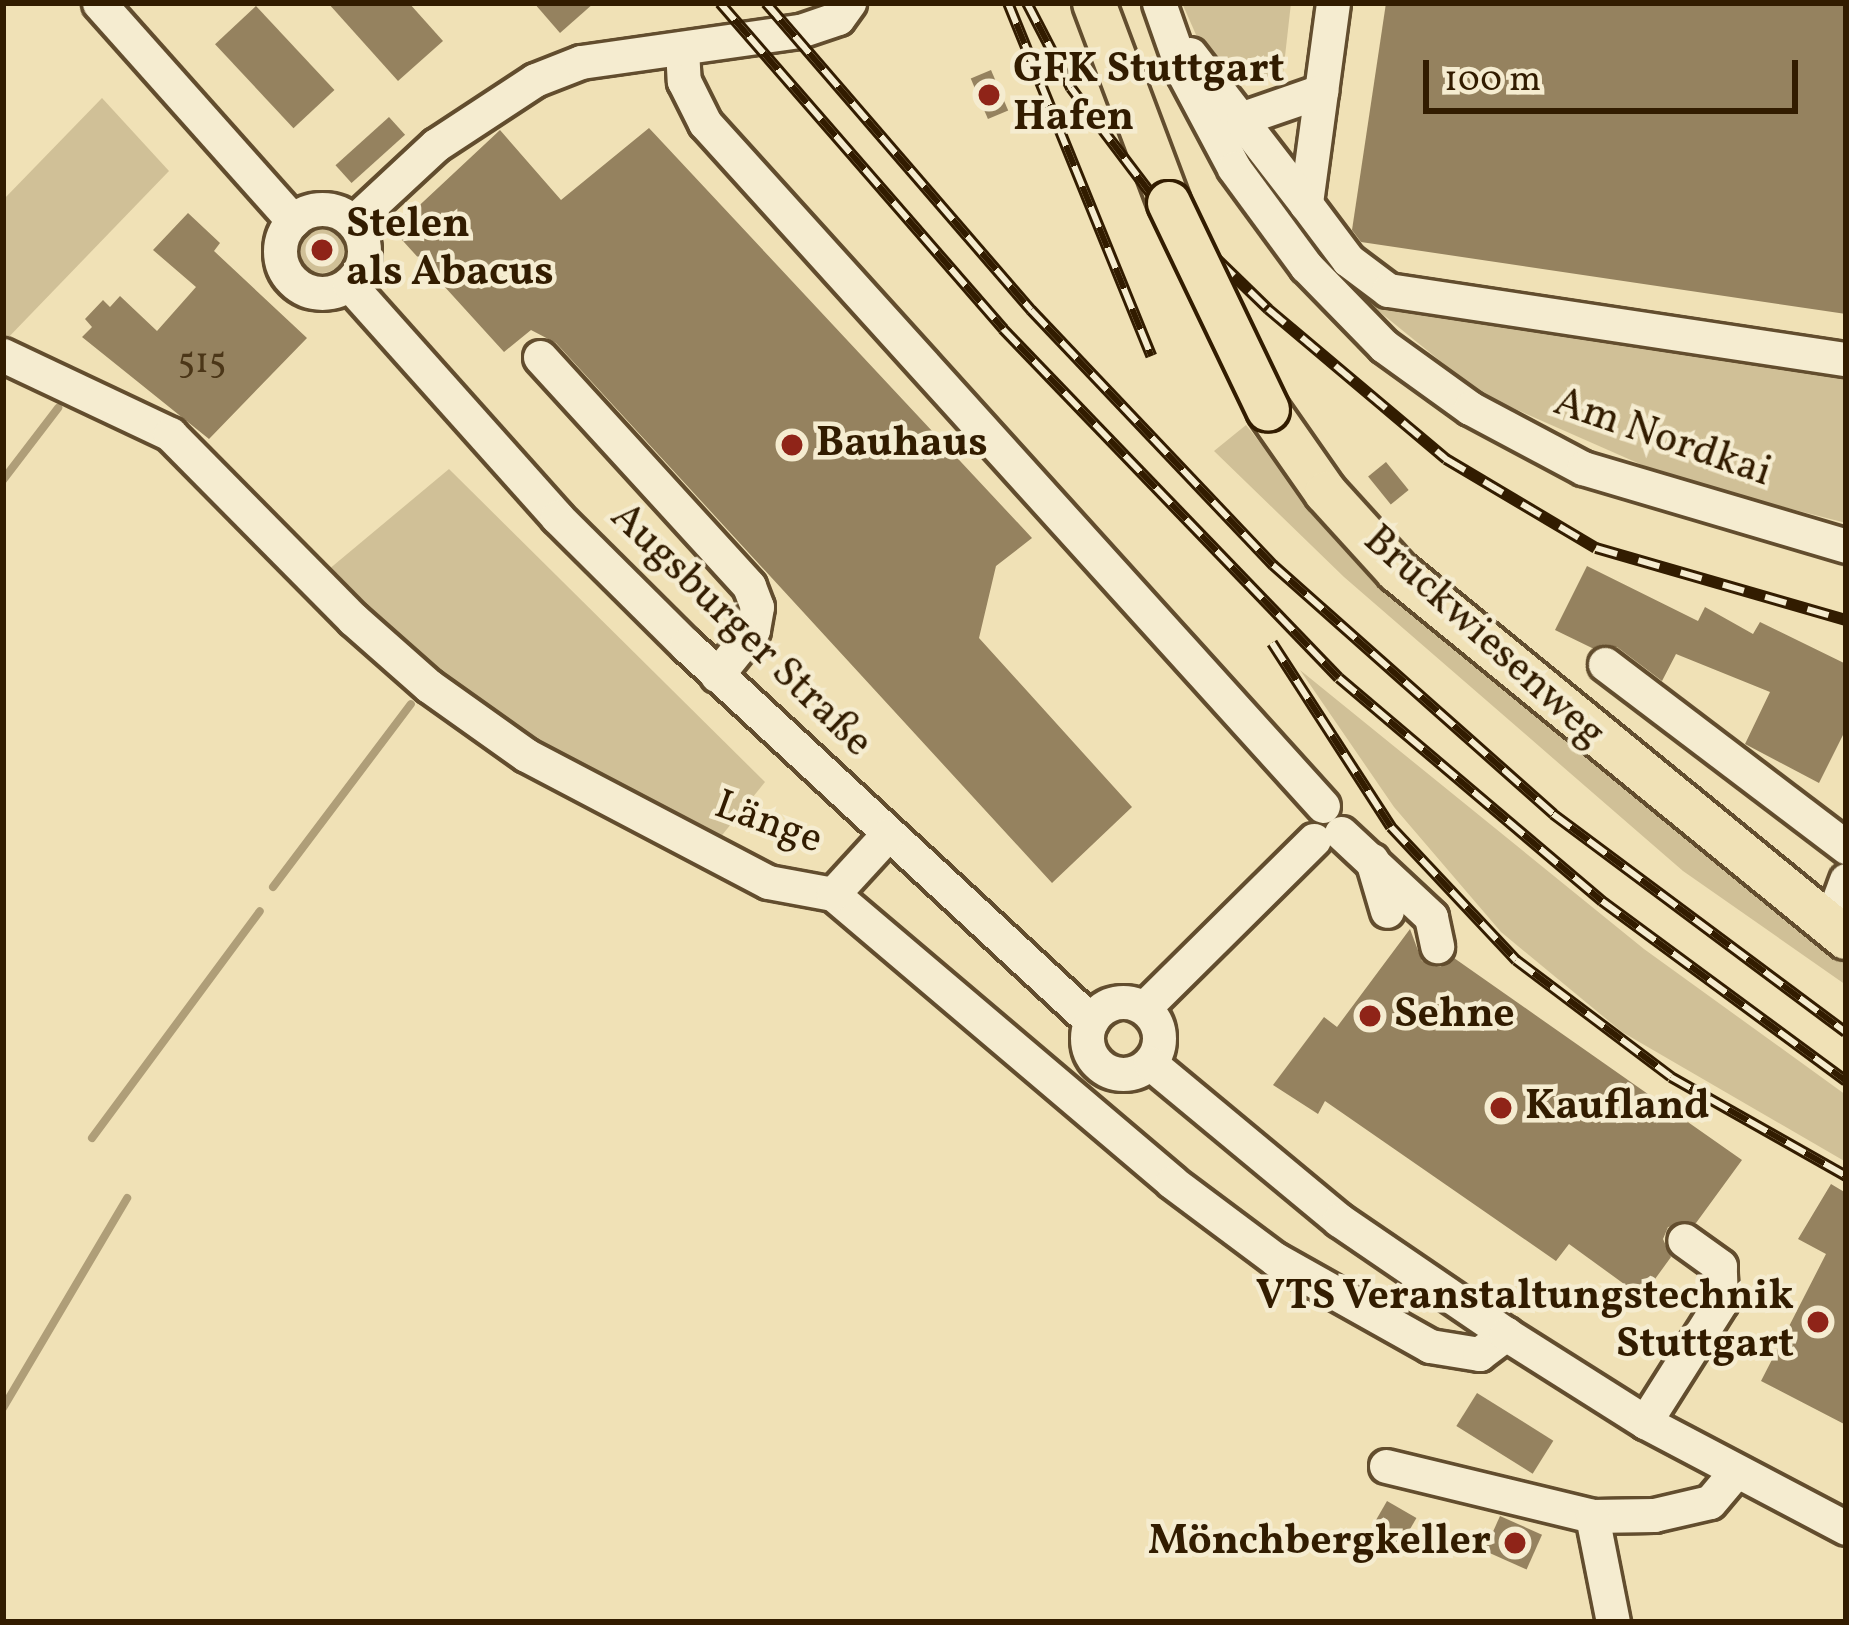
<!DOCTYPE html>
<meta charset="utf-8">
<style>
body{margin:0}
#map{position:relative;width:1849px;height:1625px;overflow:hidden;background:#f0e1b6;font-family:Vollkorn,serif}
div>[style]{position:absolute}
.green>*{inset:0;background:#d0c097}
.round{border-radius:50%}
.stream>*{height:8px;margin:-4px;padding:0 4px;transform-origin:4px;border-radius:4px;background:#af9e78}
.building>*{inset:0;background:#95825f;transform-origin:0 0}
.roads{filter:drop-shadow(3px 0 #624d2e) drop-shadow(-3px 0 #624d2e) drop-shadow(0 3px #624d2e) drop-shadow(0 -3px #624d2e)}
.minor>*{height:33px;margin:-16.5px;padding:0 16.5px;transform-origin:16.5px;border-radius:16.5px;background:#f5ecd0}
.minor>.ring{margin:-16.5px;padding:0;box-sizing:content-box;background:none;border:33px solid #f5ecd0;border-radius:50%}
.major>*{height:42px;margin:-21px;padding:0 21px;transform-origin:21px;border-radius:21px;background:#f0e1b6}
.rail>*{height:12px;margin-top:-6px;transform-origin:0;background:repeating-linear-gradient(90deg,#f5ecd0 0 22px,#321c00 0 44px);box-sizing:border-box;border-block:3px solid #321c00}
.bridges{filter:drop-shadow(3px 0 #321c00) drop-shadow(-3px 0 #321c00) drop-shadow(0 3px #321c00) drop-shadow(0 -3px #321c00)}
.major-bridge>*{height:42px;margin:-21px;padding:0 21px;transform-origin:21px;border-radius:21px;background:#f0e1b6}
.dots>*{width:33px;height:33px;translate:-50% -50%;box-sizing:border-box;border:6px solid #f5ecd0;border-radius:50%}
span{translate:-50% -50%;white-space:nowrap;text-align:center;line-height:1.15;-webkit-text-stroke:9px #f5ecd0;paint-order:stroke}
.number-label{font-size:36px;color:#4b3618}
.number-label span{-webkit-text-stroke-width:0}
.poi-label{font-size:42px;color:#321c00;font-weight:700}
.left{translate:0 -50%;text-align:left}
.right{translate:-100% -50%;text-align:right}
.street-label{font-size:42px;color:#321c00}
.frame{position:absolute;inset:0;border:6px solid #321c00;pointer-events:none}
.scale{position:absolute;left:1423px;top:60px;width:375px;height:54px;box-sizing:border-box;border:6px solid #321c00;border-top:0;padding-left:15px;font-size:36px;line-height:42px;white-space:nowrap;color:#321c00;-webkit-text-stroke:9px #f5ecd0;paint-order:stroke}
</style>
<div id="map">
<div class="green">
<div style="clip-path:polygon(1182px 3px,1291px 3px,1283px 74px,1241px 84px,1201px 46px)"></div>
<div style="clip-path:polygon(102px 98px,169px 171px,3px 343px,3px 200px)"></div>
<div class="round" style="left:300px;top:229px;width:44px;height:44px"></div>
<div style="clip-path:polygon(1360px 296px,1846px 373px,1846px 523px,1674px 479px,1481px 394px)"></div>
<div style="clip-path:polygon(1246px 425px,1330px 530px,1445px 640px,1846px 960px,1846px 985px,1683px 871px,1344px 577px,1214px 451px)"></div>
<div style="clip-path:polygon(449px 469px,765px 782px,706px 855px,545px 766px,322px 575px)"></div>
<div style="clip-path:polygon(1300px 670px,1644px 949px,1846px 1095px,1846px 1162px,1622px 1032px,1501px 932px,1394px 807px)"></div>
</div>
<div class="stream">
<div style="left:3px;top:480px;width:91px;rotate:-52.6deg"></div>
<div style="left:273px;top:887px;width:229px;rotate:-53deg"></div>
<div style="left:92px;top:1138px;width:282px;rotate:-53.5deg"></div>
<div style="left:3px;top:1408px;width:244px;rotate:-59.4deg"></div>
</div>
<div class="building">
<div style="clip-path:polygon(328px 3px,409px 3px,443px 41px,398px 81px)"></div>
<div style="clip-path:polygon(534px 3px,594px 3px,560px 33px)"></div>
<div style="clip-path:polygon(1386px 3px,1846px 3px,1846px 314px,1361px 242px,1352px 230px)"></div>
<div style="left:256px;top:6px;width:115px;height:56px;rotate:47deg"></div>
<div style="left:991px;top:70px;width:44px;height:22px;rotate:67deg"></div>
<div style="left:389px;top:117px;width:24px;height:72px;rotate:48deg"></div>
<div style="clip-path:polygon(649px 128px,1032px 538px,996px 566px,979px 638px,1132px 807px,1052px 883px,556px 343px,531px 330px,504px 352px,393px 230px,500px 130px,561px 200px)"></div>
<div style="clip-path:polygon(188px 213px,220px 243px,214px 251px,307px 338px,209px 439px,82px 337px,92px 327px,85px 319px,103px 300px,110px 307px,120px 296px,157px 331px,196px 287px,153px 250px)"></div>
<div style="left:1386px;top:462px;width:36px;height:23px;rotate:51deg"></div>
<div style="clip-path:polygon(1587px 566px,1698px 621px,1705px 607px,1753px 634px,1760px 622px,1846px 664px,1846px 729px,1819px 783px,1745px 744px,1770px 692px,1676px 654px,1662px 681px,1617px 647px,1592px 648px,1555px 630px)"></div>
<div style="clip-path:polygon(1410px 929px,1422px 961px,1440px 967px,1454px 958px,1742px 1160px,1696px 1223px,1668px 1227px,1663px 1239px,1671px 1257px,1642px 1297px,1569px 1244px,1556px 1261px,1325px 1101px,1318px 1114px,1273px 1085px,1324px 1017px,1337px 1027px)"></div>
<div style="clip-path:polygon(1831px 1184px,1846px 1193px,1846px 1425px,1761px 1381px,1826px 1254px,1798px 1239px)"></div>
<div style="left:1477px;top:1393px;width:90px;height:39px;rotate:32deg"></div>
<div style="left:1387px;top:1501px;width:34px;height:31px;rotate:30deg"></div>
<div style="left:1500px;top:1516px;width:46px;height:38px;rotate:24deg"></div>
</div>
<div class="roads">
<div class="minor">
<div style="left:99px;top:3px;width:292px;rotate:48.3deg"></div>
<div style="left:1159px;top:3px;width:75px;rotate:70.6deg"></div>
<div style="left:1184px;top:74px;width:106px;rotate:62deg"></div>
<div style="left:1234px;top:168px;width:122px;rotate:53.7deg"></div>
<div style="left:1306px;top:266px;width:112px;rotate:45.7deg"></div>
<div style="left:1384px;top:346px;width:106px;rotate:35.8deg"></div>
<div style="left:1470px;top:408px;width:128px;rotate:28deg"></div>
<div style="left:1583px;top:468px;width:274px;rotate:16.5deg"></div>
<div style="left:1333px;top:3px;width:203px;rotate:97.7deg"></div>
<div style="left:1306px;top:204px;width:70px;rotate:53.1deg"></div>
<div style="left:1348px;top:260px;width:50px;rotate:36.9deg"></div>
<div style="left:1388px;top:290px;width:463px;rotate:8.6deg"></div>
<div style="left:682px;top:48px;width:33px;rotate:87deg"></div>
<div style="left:684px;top:81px;width:47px;rotate:63.4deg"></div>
<div style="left:705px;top:123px;width:921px;rotate:47.86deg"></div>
<div style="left:1190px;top:54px;width:190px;rotate:52.3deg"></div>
<div style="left:1243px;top:118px;width:83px;rotate:-19.1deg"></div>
<div class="ring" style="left:280px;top:209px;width:51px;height:51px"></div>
<div style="left:353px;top:222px;width:113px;rotate:-42.9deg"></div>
<div style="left:436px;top:145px;width:118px;rotate:-33.3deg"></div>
<div style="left:535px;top:80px;width:49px;rotate:-21.4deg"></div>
<div style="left:581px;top:62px;width:221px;rotate:-8.1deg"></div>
<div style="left:800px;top:31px;width:40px;rotate:-18.9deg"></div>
<div style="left:838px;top:18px;width:19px;rotate:-54deg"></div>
<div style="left:349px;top:284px;width:312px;rotate:48.2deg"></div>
<div style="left:557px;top:517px;width:182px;rotate:44.8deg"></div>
<div style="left:686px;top:645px;width:553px;rotate:42.87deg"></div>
<div style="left:3px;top:355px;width:185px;rotate:25.3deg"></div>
<div style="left:170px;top:434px;width:260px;rotate:45.3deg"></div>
<div style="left:353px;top:619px;width:101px;rotate:41.4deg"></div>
<div style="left:429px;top:686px;width:119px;rotate:35.4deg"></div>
<div style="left:526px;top:755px;width:273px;rotate:27.7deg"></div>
<div style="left:768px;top:882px;width:66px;rotate:10.5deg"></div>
<div style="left:833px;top:894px;width:445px;rotate:40.3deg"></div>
<div style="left:1172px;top:1182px;width:129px;rotate:36.8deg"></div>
<div style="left:1275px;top:1259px;width:178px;rotate:29.3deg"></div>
<div style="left:1430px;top:1346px;width:50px;rotate:9.3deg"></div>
<div style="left:1479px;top:1354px;width:34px;rotate:-37deg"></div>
<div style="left:540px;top:357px;width:310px;rotate:47.6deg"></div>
<div style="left:749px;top:586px;width:22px;rotate:69deg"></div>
<div style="left:757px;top:607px;width:23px;rotate:100deg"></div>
<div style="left:753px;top:630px;width:58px;rotate:128.7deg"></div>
<div style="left:1605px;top:664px;width:303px;rotate:37.2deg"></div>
<div style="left:1341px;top:833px;width:123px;rotate:43deg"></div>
<div style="left:1431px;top:917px;width:30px;rotate:78deg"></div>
<div style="left:1372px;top:860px;width:53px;rotate:73.6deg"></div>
<div style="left:833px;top:894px;width:80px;rotate:-47.5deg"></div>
<div style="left:1829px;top:926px;width:49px;rotate:-69.7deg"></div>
<div class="ring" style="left:1087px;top:1002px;width:39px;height:39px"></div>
<div style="left:1144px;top:1008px;width:239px;rotate:-44.7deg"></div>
<div style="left:1150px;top:1063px;width:246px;rotate:39.7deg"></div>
<div style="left:1339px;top:1220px;width:202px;rotate:34.3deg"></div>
<div style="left:1506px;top:1334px;width:165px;rotate:32.3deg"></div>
<div style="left:1645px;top:1422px;width:227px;rotate:27.8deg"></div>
<div style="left:1645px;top:1422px;width:142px;rotate:-57.7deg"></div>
<div style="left:1721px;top:1302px;width:36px;rotate:-92deg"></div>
<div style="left:1720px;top:1266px;width:44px;rotate:-144.2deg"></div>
<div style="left:1386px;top:1466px;width:212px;rotate:13.6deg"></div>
<div style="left:1592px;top:1516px;width:62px;rotate:-0.9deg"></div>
<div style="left:1654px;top:1515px;width:57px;rotate:-13.1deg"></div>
<div style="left:1710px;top:1502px;width:39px;rotate:-50deg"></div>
<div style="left:1592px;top:1516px;width:108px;rotate:78.8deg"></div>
</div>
<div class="major">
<div style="left:1094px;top:3px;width:214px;rotate:69.4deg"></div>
<div style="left:1268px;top:410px;width:101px;rotate:55.1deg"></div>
<div style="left:1326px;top:493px;width:105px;rotate:47.7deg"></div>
<div style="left:1397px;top:571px;width:580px;rotate:39.26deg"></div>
</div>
</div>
<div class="rail">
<div style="left:720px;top:3px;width:432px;rotate:49deg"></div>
<div style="left:1003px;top:329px;width:484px;rotate:46.1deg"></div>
<div style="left:1339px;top:678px;width:345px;rotate:40.3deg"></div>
<div style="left:1602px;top:901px;width:303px;rotate:36.4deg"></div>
<div style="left:766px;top:3px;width:406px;rotate:49.2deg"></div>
<div style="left:1031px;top:310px;width:352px;rotate:46.5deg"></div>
<div style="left:1273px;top:565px;width:375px;rotate:41.6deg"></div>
<div style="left:1553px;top:814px;width:365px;rotate:36.7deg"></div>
<div style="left:1008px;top:3px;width:381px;rotate:67.9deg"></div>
<div style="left:1027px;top:3px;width:96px;rotate:62.6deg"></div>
<div style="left:1071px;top:88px;width:139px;rotate:52.9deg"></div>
<div style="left:1155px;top:199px;width:158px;rotate:44.2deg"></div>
<div style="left:1268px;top:309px;width:233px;rotate:40.1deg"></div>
<div style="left:1446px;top:459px;width:174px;rotate:30.7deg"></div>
<div style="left:1596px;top:548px;width:260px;rotate:16.1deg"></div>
<div style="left:1272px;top:643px;width:219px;rotate:57.1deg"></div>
<div style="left:1391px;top:827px;width:183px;rotate:46.8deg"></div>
<div style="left:1516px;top:960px;width:194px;rotate:37deg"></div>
<div style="left:1671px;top:1077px;width:201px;rotate:29.5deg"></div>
</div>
<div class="bridges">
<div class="major-bridge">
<div style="left:1169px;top:203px;width:229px;rotate:64.4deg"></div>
</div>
</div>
<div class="dots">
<div style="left:989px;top:95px;background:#8f2418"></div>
<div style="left:322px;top:250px;background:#8f2418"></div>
<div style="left:792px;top:445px;background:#8f2418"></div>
<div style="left:1370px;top:1016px;background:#8f2418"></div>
<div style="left:1501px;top:1108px;background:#8f2418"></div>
<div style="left:1818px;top:1322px;background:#8f2418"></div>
<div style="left:1515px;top:1543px;background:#8f2418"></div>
</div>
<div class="number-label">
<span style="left:202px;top:364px">515</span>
</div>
<div class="poi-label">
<span class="left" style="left:1013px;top:95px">GFK Stuttgart<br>Hafen</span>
<span class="left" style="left:346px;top:250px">Stelen<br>als Abacus</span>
<span class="left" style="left:816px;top:445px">Bauhaus</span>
<span class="left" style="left:1394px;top:1016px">Sehne</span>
<span class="left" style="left:1525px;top:1108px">Kaufland</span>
<span class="right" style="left:1794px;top:1322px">VTS Veranstaltungstechnik<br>Stuttgart</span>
<span class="right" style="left:1491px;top:1543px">Mönchbergkeller</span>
</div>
<div class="street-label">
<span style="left:1662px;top:439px;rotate:19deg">Am Nordkai</span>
<span style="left:740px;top:631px;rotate:44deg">Augsburger Straße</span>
<span style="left:1483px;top:638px;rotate:42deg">Bruckwiesenweg</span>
<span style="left:768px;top:824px;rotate:20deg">Länge</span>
</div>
<div class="frame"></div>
<div class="scale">100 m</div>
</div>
